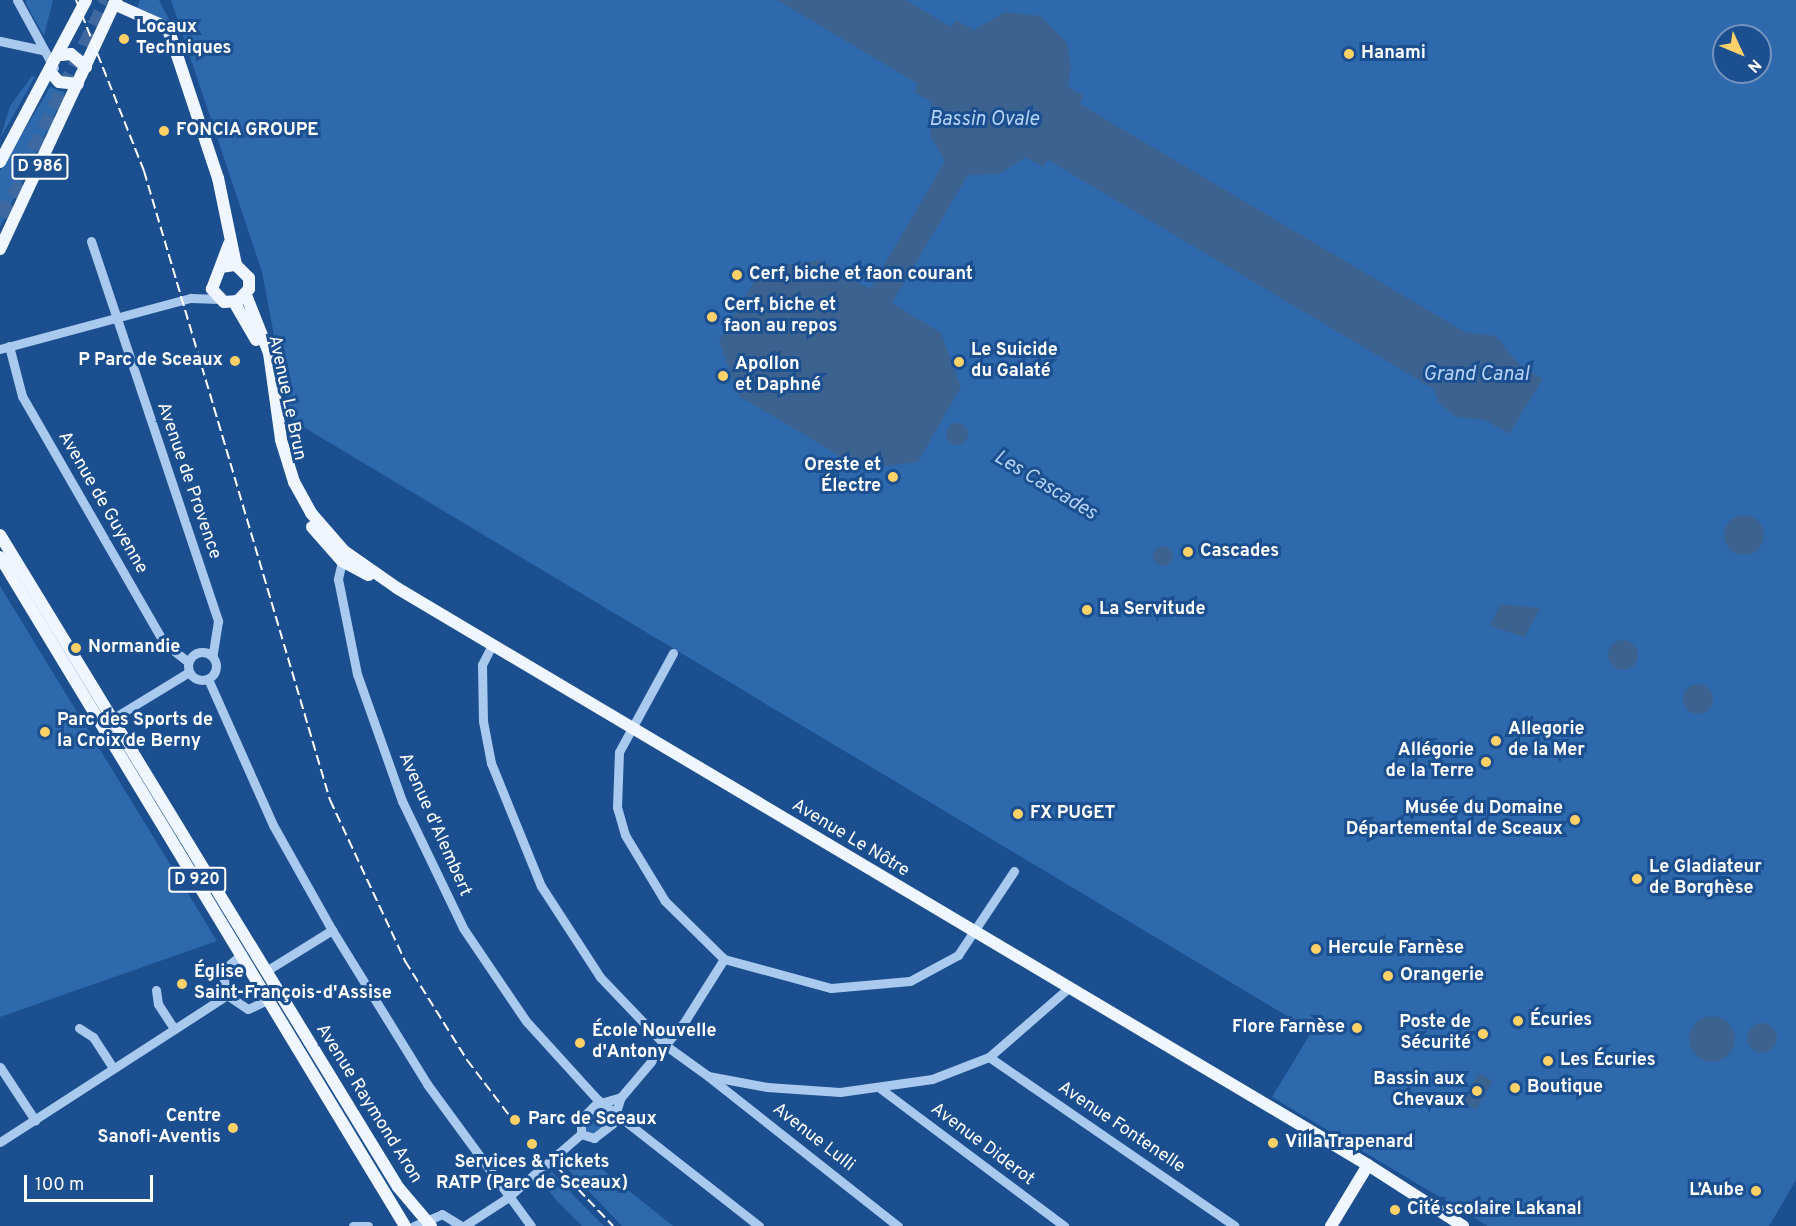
<!DOCTYPE html>
<meta charset="utf-8">
<style>
body{margin:0}
#map{position:relative;width:1796px;height:1226px;overflow:hidden;background:#1b4f8f;font-family:Overpass,sans-serif}
div>[style]{position:absolute}
.green>*{inset:0;background:#2e69ad}
.water>*{inset:0;background:#3c6290;transform-origin:0 0}
.round{border-radius:50%}
.highway-tunnel>*{height:15px;margin-top:-7.5px;transform-origin:0;background:repeating-linear-gradient(90deg,#3d69a0 0 15px,transparent 0 23px)}
.minor>*{height:9px;margin:-4.5px;padding:0 4.5px;transform-origin:4.5px;border-radius:4.5px;background:#a9c9ee}
.minor>.ring{margin:-4.5px;padding:0;box-sizing:content-box;background:none;border:9px solid #a9c9ee;border-radius:50%}
.major>*{height:12px;margin:-6px;padding:0 6px;transform-origin:6px;border-radius:6px;background:#f0f6ff}
.rail>*{height:2px;margin-top:-1px;transform-origin:0;background:repeating-linear-gradient(90deg,#fff 0 10px,transparent 0 14.5px)}
.dots>*{width:16px;height:16px;translate:-50% -50%;box-sizing:border-box;border:3px solid #1b4f8f;border-radius:50%}
span{translate:-50% -50%;white-space:nowrap;text-align:center;line-height:1.15;-webkit-text-stroke:6px #1b4f8f;paint-order:stroke}
.shield-label span{padding:2px 4px;background:#1b4f8f;border:2px solid;border-radius:4px;-webkit-text-stroke-width:0}
.shield-label{font-size:16px;color:#fff;font-weight:700}
.poi-label{font-size:18px;color:#fff;font-weight:700}
.left{translate:0 -50%;text-align:left}
.right{translate:-100% -50%;text-align:right}
.street-label{font-size:18px;color:#fff}
.water-label{font-size:20px;color:#b5d3f5;font-style:italic}
.north{position:absolute;left:1712px;top:24px;width:60px;height:60px;box-sizing:border-box;background:#1b4f8f;border:2px solid #7695bc;border-radius:50%;rotate:134deg;font-size:16px;font-weight:700;line-height:24px;text-align:center;color:#fff}
.north::after{content:'';display:block;margin:auto;width:21px;height:27px;background:#ffd166;clip-path:polygon(50% 0,100% 100%,50% 72%,0 100%)}
.scale{position:absolute;left:24px;top:1175px;width:129px;height:27px;box-sizing:border-box;border:3px solid #fff;border-top:0;padding-left:8px;font-size:18px;line-height:21px;white-space:nowrap;color:#fff;-webkit-text-stroke:4px #1b4f8f;paint-order:stroke}
</style>
<div id="map">
<div class="green">
<div style="clip-path:polygon(26px 0,53px 0,44px 36px,26px 4px)"></div>
<div style="clip-path:polygon(140px 0,159px 0,172px 25px,137px 7px)"></div>
<div style="clip-path:polygon(evenodd,171px 0,1796px 0,1796px 1180px,1769px 1226px,1488px 1226px,1272px 1097px,1312px 1031px,290px 419px,262px 272px,171px 0,1724px 36px,1760px 36px,1760px 72px,1724px 72px,1724px 36px)"></div>
<div style="clip-path:polygon(32px 76px,35px 77px,0 139px,10px 106px)"></div>
<div style="clip-path:polygon(50px 87px,65px 93px,0 227px,0 171px)"></div>
<div style="clip-path:polygon(0 586px,217px 941px,0 1017px)"></div>
<div style="clip-path:polygon(602px 1107px,611px 1120px,595px 1135px,583px 1130px,583px 1120px)"></div>
<div style="clip-path:polygon(578px 1150px,673px 1226px,622px 1226px,562px 1163px)"></div>
<div style="clip-path:polygon(552px 1172px,577px 1199px,604px 1226px,582px 1226px,556px 1200px,541px 1181px)"></div>
</div>
<div class="water">
<div style="clip-path:polygon(777px 0,906px 0,951px 27px,956px 20px,974px 30px,1005px 12px,1041px 16px,1067px 43px,1071px 66px,1068px 86px,1084px 96px,1080px 104px,1465px 332px,1496px 336px,1519px 365px,1543px 379px,1509px 434px,1485px 420px,1456px 417px,1439px 403px,1434px 389px,1048px 160px,1043px 167px,1026px 157px,999px 174px,968px 175px,892px 303px,941px 333px,961px 387px,918px 462px,862px 469px,739px 396px,719px 341px,762px 268px,820px 260px,870px 289px,945px 161px,930px 136px,931px 102px,914px 92px,918px 84px)"></div>
<div class="round" style="left:946px;top:423px;width:22px;height:22px"></div>
<div class="round" style="left:1724px;top:515px;width:40px;height:40px"></div>
<div class="round" style="left:1153px;top:546px;width:20px;height:20px"></div>
<div style="clip-path:polygon(1500px 604px,1541px 608px,1524px 637px,1490px 626px)"></div>
<div class="round" style="left:1608px;top:640px;width:30px;height:30px"></div>
<div class="round" style="left:1683px;top:684px;width:30px;height:30px"></div>
<div class="round" style="left:1689px;top:1016px;width:46px;height:46px"></div>
<div class="round" style="left:1747px;top:1023px;width:30px;height:30px"></div>
<div style="left:1479px;top:1073px;width:16px;height:33px;rotate:30deg"></div>
</div>
<div class="highway-tunnel">
<div style="left:24px;top:170px;width:189px;rotate:-64deg"></div>
<div style="left:0;top:215px;width:63px;rotate:-55.3deg"></div>
</div>
<div class="minor">
<div style="left:17px;top:0;width:77px;rotate:61.4deg"></div>
<div style="left:0;top:41px;width:43px;rotate:12.1deg"></div>
<div style="left:91px;top:241px;width:401px;rotate:71.5deg"></div>
<div style="left:218px;top:621px;width:36px;rotate:99deg"></div>
<div style="left:9px;top:346px;width:52px;rotate:75.4deg"></div>
<div style="left:22px;top:396px;width:285px;rotate:60.1deg"></div>
<div style="left:164px;top:643px;width:31px;rotate:38deg"></div>
<div style="left:0;top:349px;width:198px;rotate:-15deg"></div>
<div style="left:191px;top:298px;width:28px;rotate:2deg"></div>
<div style="left:343px;top:557px;width:23px;rotate:103deg"></div>
<div style="left:338px;top:579px;width:97px;rotate:78.7deg"></div>
<div style="left:357px;top:674px;width:135px;rotate:70.5deg"></div>
<div style="left:402px;top:801px;width:141px;rotate:64.3deg"></div>
<div style="left:463px;top:928px;width:112px;rotate:55.9deg"></div>
<div style="left:526px;top:1021px;width:105px;rotate:47.7deg"></div>
<div style="left:597px;top:1099px;width:206px;rotate:38.1deg"></div>
<div style="left:492px;top:645px;width:22px;rotate:117deg"></div>
<div style="left:482px;top:665px;width:56px;rotate:89deg"></div>
<div style="left:483px;top:721px;width:43px;rotate:79.2deg"></div>
<div style="left:491px;top:763px;width:133px;rotate:67.9deg"></div>
<div style="left:541px;top:886px;width:108px;rotate:57deg"></div>
<div style="left:600px;top:977px;width:94px;rotate:46.3deg"></div>
<div style="left:665px;top:1045px;width:53px;rotate:35.8deg"></div>
<div style="left:708px;top:1076px;width:60px;rotate:10.6deg"></div>
<div style="left:767px;top:1087px;width:73px;rotate:3.9deg"></div>
<div style="left:840px;top:1092px;width:93px;rotate:-8deg"></div>
<div style="left:932px;top:1079px;width:61px;rotate:-21.1deg"></div>
<div style="left:989px;top:1057px;width:102px;rotate:-41deg"></div>
<div class="ring" style="left:188px;top:652px;width:19px;height:19px"></div>
<div style="left:673px;top:653px;width:113px;rotate:118.6deg"></div>
<div style="left:619px;top:752px;width:55px;rotate:92.1deg"></div>
<div style="left:617px;top:807px;width:29px;rotate:74deg"></div>
<div style="left:625px;top:835px;width:77px;rotate:58.8deg"></div>
<div style="left:665px;top:901px;width:83px;rotate:44.5deg"></div>
<div style="left:724px;top:959px;width:111px;rotate:15.2deg"></div>
<div style="left:831px;top:988px;width:79px;rotate:-5.1deg"></div>
<div style="left:910px;top:981px;width:55px;rotate:-28.4deg"></div>
<div style="left:958px;top:955px;width:101px;rotate:-56.3deg"></div>
<div style="left:208px;top:679px;width:160px;rotate:66deg"></div>
<div style="left:273px;top:825px;width:120px;rotate:60.7deg"></div>
<div style="left:332px;top:930px;width:181px;rotate:58.3deg"></div>
<div style="left:427px;top:1084px;width:176px;rotate:53.8deg"></div>
<div style="left:112px;top:719px;width:90px;rotate:-31.4deg"></div>
<div style="left:242px;top:954px;width:26px;rotate:140deg"></div>
<div style="left:222px;top:971px;width:25px;rotate:78deg"></div>
<div style="left:227px;top:995px;width:25px;rotate:34deg"></div>
<div style="left:248px;top:1009px;width:23px;rotate:-25deg"></div>
<div style="left:266px;top:971px;width:78px;rotate:-31.8deg"></div>
<div style="left:156px;top:990px;width:14px;rotate:82deg"></div>
<div style="left:158px;top:1004px;width:30px;rotate:57deg"></div>
<div style="left:79px;top:1028px;width:17px;rotate:33deg"></div>
<div style="left:93px;top:1037px;width:37px;rotate:57deg"></div>
<div style="left:989px;top:1057px;width:298px;rotate:34.5deg"></div>
<div style="left:0;top:1067px;width:64px;rotate:56.6deg"></div>
<div style="left:709px;top:1077px;width:241px;rotate:38.3deg"></div>
<div style="left:881px;top:1089px;width:229px;rotate:36.8deg"></div>
<div style="left:621px;top:1097px;width:27px;rotate:163deg"></div>
<div style="left:595px;top:1105px;width:20px;rotate:135deg"></div>
<div style="left:581px;top:1119px;width:15px;rotate:90deg"></div>
<div style="left:581px;top:1134px;width:14px;rotate:17deg"></div>
<div style="left:594px;top:1138px;width:23px;rotate:-38deg"></div>
<div style="left:612px;top:1124px;width:28px;rotate:-72deg"></div>
<div style="left:621px;top:1097px;width:96px;rotate:-49.7deg"></div>
<div style="left:683px;top:1024px;width:77px;rotate:-57.8deg"></div>
<div style="left:0;top:1142px;width:270px;rotate:-32.9deg"></div>
<div style="left:353px;top:1226px;width:15px"></div>
<div style="left:414px;top:1226px;width:30px;rotate:-23deg"></div>
<div style="left:442px;top:1214px;width:22px;rotate:32deg"></div>
<div style="left:464px;top:1226px;width:51px;rotate:-33.1deg"></div>
<div style="left:507px;top:1198px;width:98px;rotate:-40.9deg"></div>
</div>
<div class="major">
<div style="left:114px;top:4px;width:57px;rotate:23.9deg"></div>
<div style="left:166px;top:27px;width:11px;rotate:63deg"></div>
<div style="left:171px;top:37px;width:149px;rotate:71.6deg"></div>
<div style="left:218px;top:178px;width:89px;rotate:78.3deg"></div>
<div style="left:61px;top:55px;width:10px;rotate:-6deg"></div>
<div style="left:71px;top:54px;width:20px;rotate:41deg"></div>
<div style="left:51px;top:73px;width:12px;rotate:48deg"></div>
<div style="left:59px;top:82px;width:19px;rotate:6deg"></div>
<div style="left:0;top:162px;width:183px;rotate:-62deg"></div>
<div style="left:0;top:249px;width:275px;rotate:-65deg"></div>
<div style="left:221px;top:267px;width:15px;rotate:-8deg"></div>
<div style="left:236px;top:265px;width:18px;rotate:45deg"></div>
<div style="left:249px;top:278px;width:11px;rotate:90deg"></div>
<div style="left:249px;top:289px;width:16px;rotate:133deg"></div>
<div style="left:238px;top:301px;width:14px;rotate:176deg"></div>
<div style="left:224px;top:302px;width:18px;rotate:-133deg"></div>
<div style="left:212px;top:289px;width:48px;rotate:-69.3deg"></div>
<div style="left:246px;top:295px;width:62px;rotate:68.4deg"></div>
<div style="left:269px;top:353px;width:88px;rotate:82.1deg"></div>
<div style="left:281px;top:440px;width:44px;rotate:72.8deg"></div>
<div style="left:294px;top:482px;width:35px;rotate:61deg"></div>
<div style="left:311px;top:513px;width:50px;rotate:49deg"></div>
<div style="left:344px;top:551px;width:65px;rotate:34.9deg"></div>
<div style="left:397px;top:588px;width:1129px;rotate:30.72deg"></div>
<div style="left:1368px;top:1165px;width:113px;rotate:32.7deg"></div>
<div style="left:234px;top:302px;width:44px;rotate:59.9deg"></div>
<div style="left:312px;top:527px;width:45px;rotate:48.6deg"></div>
<div style="left:342px;top:561px;width:30px;rotate:28deg"></div>
<div style="left:0;top:535px;width:764px;rotate:58.6deg"></div>
<div style="left:398px;top:1187px;width:51px;rotate:49.8deg"></div>
<div style="left:0;top:557px;width:782px;rotate:58.81deg"></div>
<div style="left:1331px;top:1226px;width:71px;rotate:-58.8deg"></div>
</div>
<div class="rail">
<div style="left:76px;top:0;width:184px;rotate:68.3deg"></div>
<div style="left:144px;top:171px;width:656px;rotate:73.53deg"></div>
<div style="left:330px;top:800px;width:178px;rotate:65deg"></div>
<div style="left:405px;top:961px;width:117px;rotate:57.9deg"></div>
<div style="left:467px;top:1060px;width:84px;rotate:52.7deg"></div>
<div style="left:558px;top:1168px;width:80px;rotate:46.5deg"></div>
</div>
<div class="dots">
<div style="left:124px;top:39px;background:#ffd166"></div>
<div style="left:1349px;top:54px;background:#ffd166"></div>
<div style="left:164px;top:131px;background:#ffd166"></div>
<div style="left:737px;top:275px;background:#ffd166"></div>
<div style="left:712px;top:317px;background:#ffd166"></div>
<div style="left:235px;top:361px;background:#ffd166"></div>
<div style="left:959px;top:362px;background:#ffd166"></div>
<div style="left:723px;top:376px;background:#ffd166"></div>
<div style="left:893px;top:477px;background:#ffd166"></div>
<div style="left:1188px;top:552px;background:#ffd166"></div>
<div style="left:1087px;top:610px;background:#ffd166"></div>
<div style="left:76px;top:648px;background:#ffd166"></div>
<div style="left:45px;top:732px;background:#ffd166"></div>
<div style="left:1496px;top:741px;background:#ffd166"></div>
<div style="left:1486px;top:762px;background:#ffd166"></div>
<div style="left:1018px;top:814px;background:#ffd166"></div>
<div style="left:1575px;top:820px;background:#ffd166"></div>
<div style="left:1637px;top:879px;background:#ffd166"></div>
<div style="left:1316px;top:949px;background:#ffd166"></div>
<div style="left:1388px;top:976px;background:#ffd166"></div>
<div style="left:182px;top:984px;background:#ffd166"></div>
<div style="left:1518px;top:1021px;background:#ffd166"></div>
<div style="left:1357px;top:1028px;background:#ffd166"></div>
<div style="left:1483px;top:1034px;background:#ffd166"></div>
<div style="left:580px;top:1043px;background:#ffd166"></div>
<div style="left:1548px;top:1061px;background:#ffd166"></div>
<div style="left:1515px;top:1088px;background:#ffd166"></div>
<div style="left:1477px;top:1091px;background:#ffd166"></div>
<div style="left:515px;top:1120px;background:#ffd166"></div>
<div style="left:233px;top:1128px;background:#ffd166"></div>
<div style="left:1273px;top:1143px;background:#ffd166"></div>
<div style="left:532px;top:1144px;background:#ffd166"></div>
<div style="left:1756px;top:1191px;background:#ffd166"></div>
<div style="left:1395px;top:1210px;background:#ffd166"></div>
</div>
<div class="shield-label">
<span style="left:40px;top:167px">D 986</span>
<span style="left:197px;top:880px">D 920</span>
</div>
<div class="poi-label">
<span class="left" style="left:136px;top:39px">Locaux<br>Techniques</span>
<span class="left" style="left:1361px;top:54px">Hanami</span>
<span class="left" style="left:176px;top:131px">FONCIA GROUPE</span>
<span class="left" style="left:749px;top:275px">Cerf, biche et faon courant</span>
<span class="left" style="left:724px;top:317px">Cerf, biche et<br>faon au repos</span>
<span class="left" style="left:971px;top:362px">Le Suicide<br>du Galaté</span>
<span class="right" style="left:223px;top:361px">P Parc de Sceaux</span>
<span class="left" style="left:735px;top:376px">Apollon<br>et Daphné</span>
<span class="right" style="left:881px;top:477px">Oreste et<br>Électre</span>
<span class="left" style="left:1200px;top:552px">Cascades</span>
<span class="left" style="left:1099px;top:610px">La Servitude</span>
<span class="left" style="left:88px;top:648px">Normandie</span>
<span class="left" style="left:57px;top:732px">Parc des Sports de<br>la Croix de Berny</span>
<span class="left" style="left:1508px;top:741px">Allegorie<br>de la Mer</span>
<span class="right" style="left:1474px;top:762px">Allégorie<br>de la Terre</span>
<span class="right" style="left:1563px;top:820px">Musée du Domaine<br>Départemental de Sceaux</span>
<span class="left" style="left:1030px;top:814px">FX PUGET</span>
<span class="left" style="left:1649px;top:879px">Le Gladiateur<br>de Borghèse</span>
<span class="left" style="left:1328px;top:949px">Hercule Farnèse</span>
<span class="left" style="left:194px;top:984px">Église<br>Saint-François-d'Assise</span>
<span class="left" style="left:1400px;top:976px">Orangerie</span>
<span class="left" style="left:1530px;top:1021px">Écuries</span>
<span class="right" style="left:1471px;top:1034px">Poste de<br>Sécurité</span>
<span class="right" style="left:1345px;top:1028px">Flore Farnèse</span>
<span class="left" style="left:592px;top:1043px">École Nouvelle<br>d'Antony</span>
<span class="left" style="left:1560px;top:1061px">Les Écuries</span>
<span class="right" style="left:1465px;top:1091px">Bassin aux<br>Chevaux</span>
<span class="left" style="left:1527px;top:1088px">Boutique</span>
<span class="right" style="left:221px;top:1128px">Centre<br>Sanofi-Aventis</span>
<span class="left" style="left:528px;top:1120px">Parc de Sceaux</span>
<span class="left" style="left:1285px;top:1143px">Villa Trapenard</span>
<span style="left:532px;top:1174px">Services &amp; Tickets<br>RATP (Parc de Sceaux)</span>
<span class="right" style="left:1744px;top:1191px">L’Aube</span>
<span class="left" style="left:1407px;top:1210px">Cité scolaire Lakanal</span>
</div>
<div class="street-label">
<span style="left:286px;top:398px;rotate:78deg">Avenue Le Brun</span>
<span style="left:188px;top:481px;rotate:71deg">Avenue de Provence</span>
<span style="left:102px;top:503px;rotate:60deg">Avenue de Guyenne</span>
<span style="left:434px;top:825px;rotate:66deg">Avenue d'Alembert</span>
<span style="left:850px;top:839px;rotate:31deg">Avenue Le Nôtre</span>
<span style="left:368px;top:1104px;rotate:58deg">Avenue Raymond Aron</span>
<span style="left:1121px;top:1128px;rotate:34deg">Avenue Fontenelle</span>
<span style="left:813px;top:1138px;rotate:38deg">Avenue Lulli</span>
<span style="left:982px;top:1145px;rotate:37deg">Avenue Diderot</span>
</div>
<div class="water-label">
<span style="left:984px;top:120px">Bassin Ovale</span>
<span style="left:1476px;top:375px">Grand Canal</span>
<span style="left:1045px;top:486px;rotate:31deg">Les Cascades</span>
</div>
<div class="north">N</div>
<div class="scale">100 m</div>
</div>
